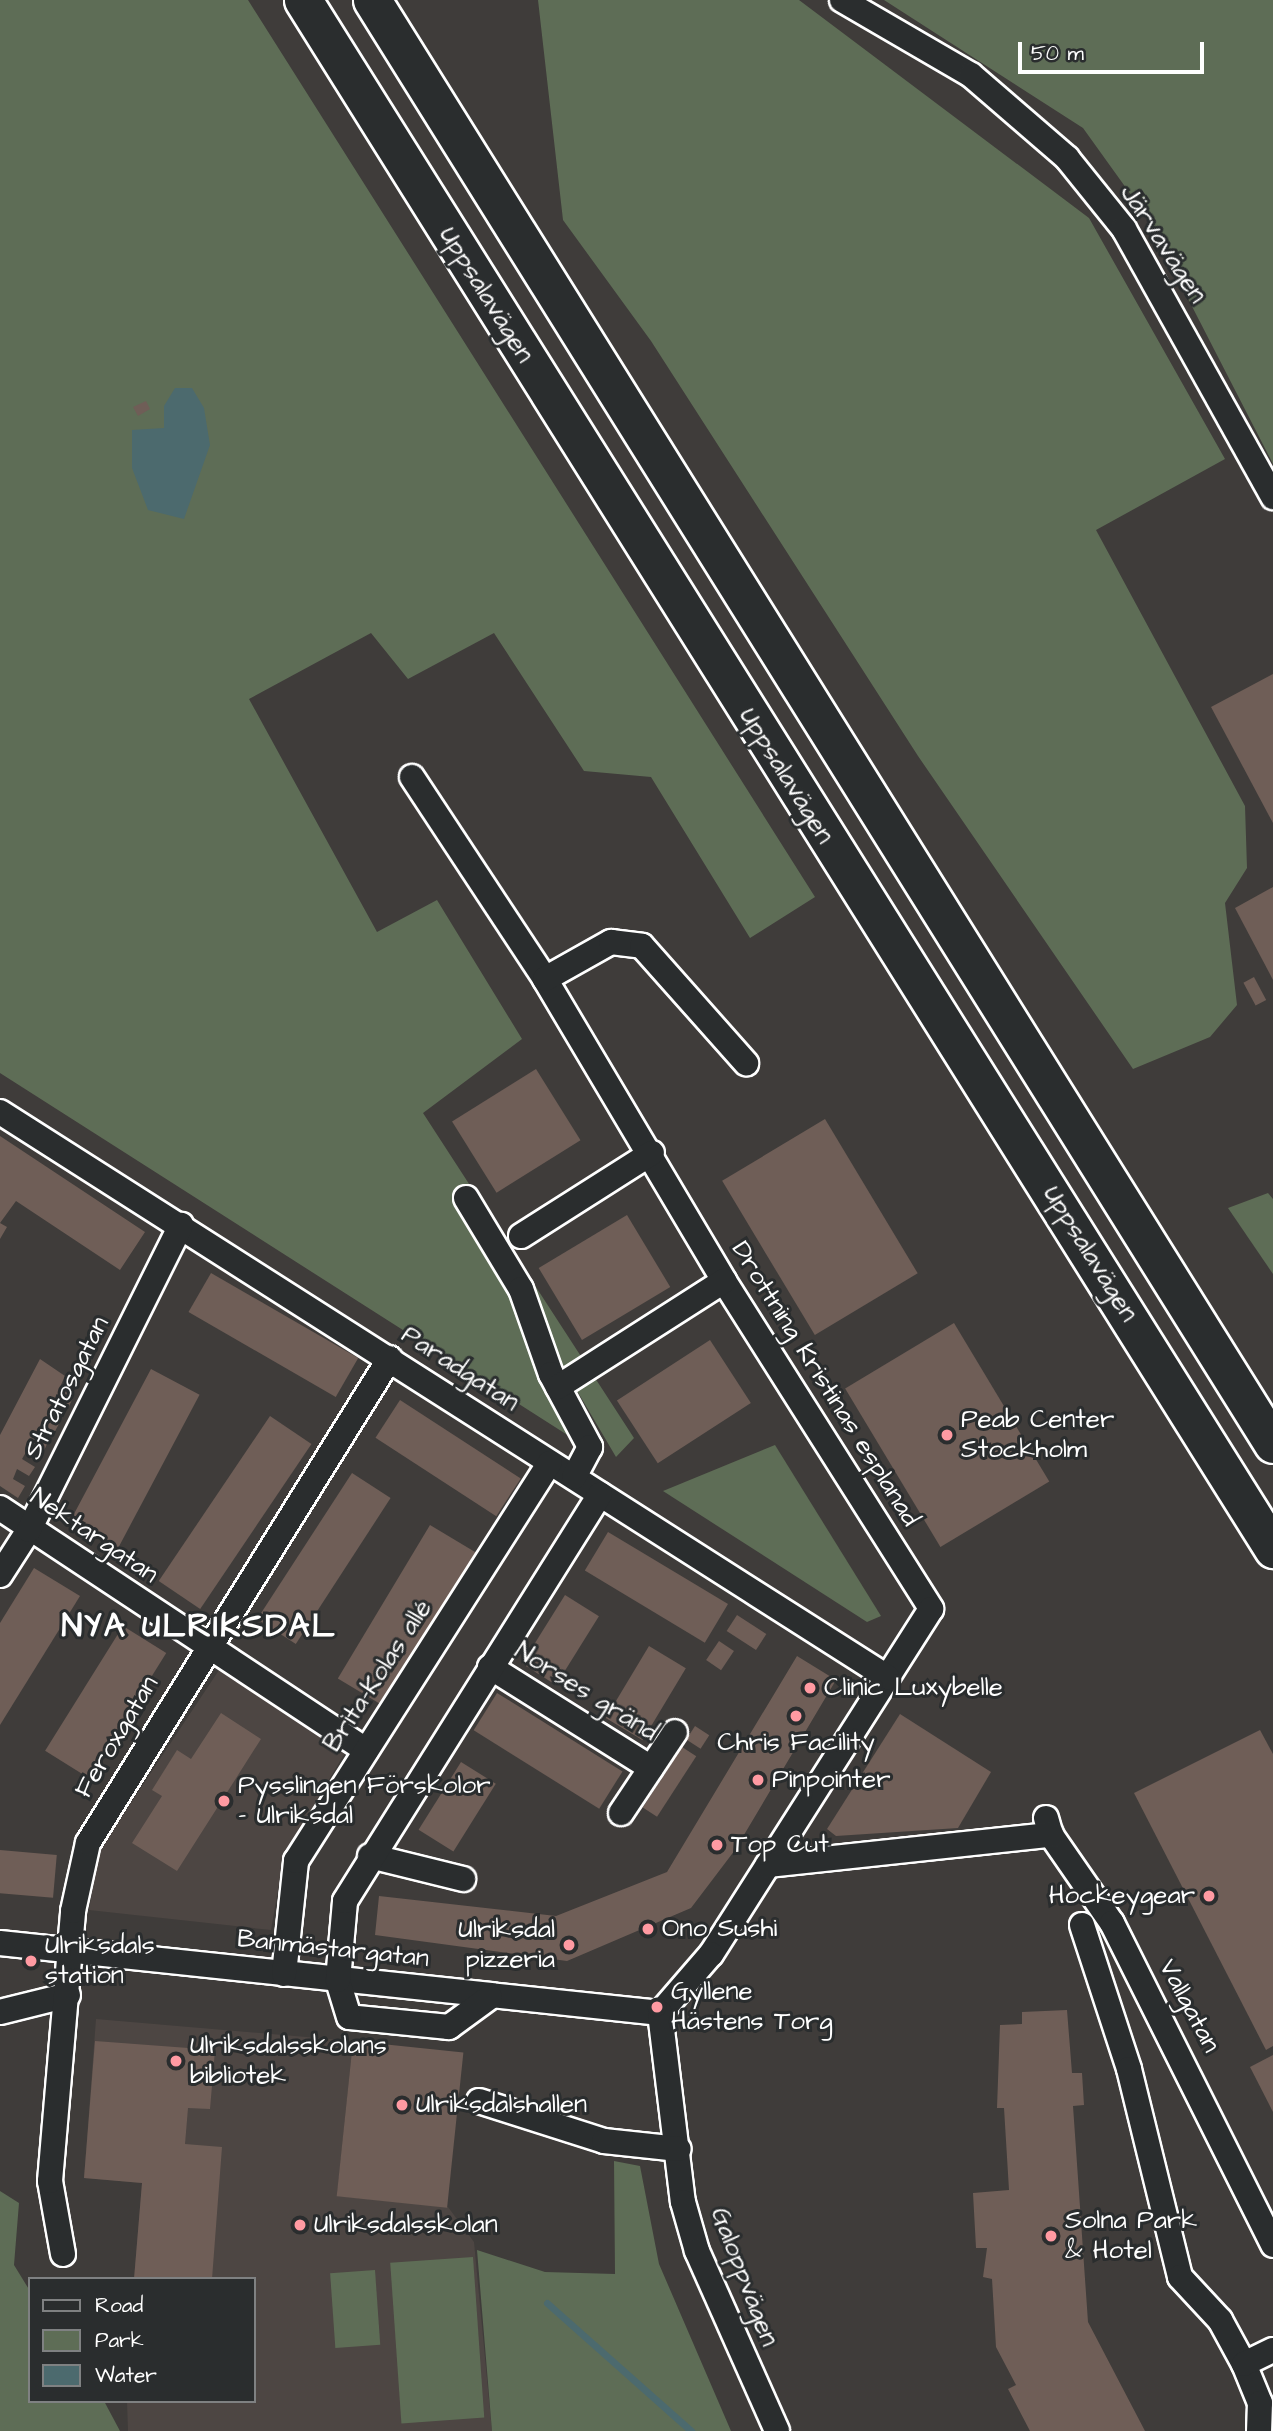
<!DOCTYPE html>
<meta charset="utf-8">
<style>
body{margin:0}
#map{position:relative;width:1273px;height:2431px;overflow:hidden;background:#3f3c3a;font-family:"Architects Daughter",sans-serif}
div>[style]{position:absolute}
.built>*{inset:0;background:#4d4643}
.green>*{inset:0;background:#5e6d56;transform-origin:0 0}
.water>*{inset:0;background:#4c6a6e}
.stream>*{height:7px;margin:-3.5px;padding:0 3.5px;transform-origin:3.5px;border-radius:3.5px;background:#4c6a6e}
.building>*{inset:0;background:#6f5e57;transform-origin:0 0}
.roads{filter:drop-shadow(2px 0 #fff) drop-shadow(-2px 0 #fff) drop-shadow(0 2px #fff) drop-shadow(0 -2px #fff)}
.minor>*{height:24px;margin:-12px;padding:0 12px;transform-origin:12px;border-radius:12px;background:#2a2d2e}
.highway>*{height:37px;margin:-18.5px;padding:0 18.5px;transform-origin:18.5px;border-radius:18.5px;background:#2a2d2e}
.dots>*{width:19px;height:19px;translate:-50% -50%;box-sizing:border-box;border:4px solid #2a2d2e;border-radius:50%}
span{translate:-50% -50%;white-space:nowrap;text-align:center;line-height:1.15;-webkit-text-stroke:6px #2a2d2e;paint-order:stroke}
.street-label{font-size:26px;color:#fff}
.poi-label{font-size:26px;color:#fff}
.left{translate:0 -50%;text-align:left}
.right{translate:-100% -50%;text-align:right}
.district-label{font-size:33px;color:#fff;font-weight:700;letter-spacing:2px}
.legend{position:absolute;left:28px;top:2277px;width:228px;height:126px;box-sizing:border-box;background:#2a2d2e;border:2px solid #7f8182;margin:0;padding:9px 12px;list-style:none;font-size:21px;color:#fff}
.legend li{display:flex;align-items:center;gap:14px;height:35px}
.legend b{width:35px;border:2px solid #7f8182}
.scale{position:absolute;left:1018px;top:42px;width:186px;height:32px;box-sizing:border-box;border:4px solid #fff;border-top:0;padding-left:9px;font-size:21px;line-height:24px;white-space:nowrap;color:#fff;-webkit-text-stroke:5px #2a2d2e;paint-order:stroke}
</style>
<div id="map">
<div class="built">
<div style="clip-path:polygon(219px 1670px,346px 1751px,284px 1855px,271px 1930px,89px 1910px,99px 1851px)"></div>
<div style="clip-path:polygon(96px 2019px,353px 2041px,337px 2196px,448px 2207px,474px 2242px,492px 2431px,128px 2431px,127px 2401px,254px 2401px,254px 2279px,134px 2279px,142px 2183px,84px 2178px)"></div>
</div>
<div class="green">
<div style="clip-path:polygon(0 0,248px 0,815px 897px,750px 938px,651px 777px,584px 771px,494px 633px,408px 679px,371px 633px,249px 699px,377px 932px,437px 900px,522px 1039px,423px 1113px,634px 1438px,616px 1457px,546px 1338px,574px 1429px,569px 1436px,0 1073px)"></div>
<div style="clip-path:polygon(538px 0,799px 0,1089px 218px,1225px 459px,1096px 530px,1245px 806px,1247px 868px,1225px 903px,1237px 1005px,1210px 1037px,1133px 1069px,918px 756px,651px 341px,563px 220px)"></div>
<div style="clip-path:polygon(884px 0,1273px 0,1273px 464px,1144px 213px,1083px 128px)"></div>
<div style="clip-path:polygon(1268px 1193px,1273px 1199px,1273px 1274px,1228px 1208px)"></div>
<div style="clip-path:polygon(775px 1445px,881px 1616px,867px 1622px,663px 1491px)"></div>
<div style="clip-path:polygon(614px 2161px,640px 2166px,659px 2264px,731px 2431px,492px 2431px,477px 2250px,545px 2272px,615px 2274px)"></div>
<div style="clip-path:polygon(0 2191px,19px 2203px,14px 2265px,30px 2291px,30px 2401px,104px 2401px,120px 2431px,0 2431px)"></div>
<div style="left:473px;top:2257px;width:161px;height:83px;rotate:86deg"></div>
<div style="left:375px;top:2270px;width:75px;height:45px;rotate:86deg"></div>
</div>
<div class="water">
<div style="clip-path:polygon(175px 388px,192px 388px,204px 408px,210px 445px,184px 519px,148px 510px,132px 468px,132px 430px,164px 428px,164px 406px)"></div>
</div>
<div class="stream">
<div style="left:547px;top:2303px;width:193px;rotate:41.6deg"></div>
</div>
<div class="building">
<div style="clip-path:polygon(146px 401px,150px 409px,138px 416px,133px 407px)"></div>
<div style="clip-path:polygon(1273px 674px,1273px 823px,1211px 707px)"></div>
<div style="clip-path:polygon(1273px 887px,1273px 980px,1235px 908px)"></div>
<div style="left:1254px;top:977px;width:26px;height:12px;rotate:62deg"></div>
<div style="left:536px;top:1069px;width:84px;height:99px;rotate:58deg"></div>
<div style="left:825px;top:1119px;width:180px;height:120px;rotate:59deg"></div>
<div style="clip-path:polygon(0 1136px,145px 1232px,120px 1270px,16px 1201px,0 1223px,7px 1227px,0 1239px)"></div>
<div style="left:627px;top:1215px;width:84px;height:103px;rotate:59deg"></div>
<div style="left:211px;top:1273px;width:170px;height:45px;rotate:30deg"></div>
<div style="left:954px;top:1323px;width:185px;height:127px;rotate:59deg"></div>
<div style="left:710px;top:1340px;width:75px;height:111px;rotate:57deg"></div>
<div style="clip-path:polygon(40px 1359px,65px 1376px,60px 1387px,73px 1398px,67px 1410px,54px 1399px,48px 1410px,60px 1422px,54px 1433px,42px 1422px,36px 1435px,47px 1444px,42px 1455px,29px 1447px,22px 1459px,35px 1467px,29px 1476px,17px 1469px,13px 1479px,25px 1486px,18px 1498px,0 1486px,0 1435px)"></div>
<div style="left:151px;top:1369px;width:55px;height:174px;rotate:28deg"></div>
<div style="left:400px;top:1400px;width:144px;height:45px;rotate:33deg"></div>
<div style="left:270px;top:1416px;width:50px;height:199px;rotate:34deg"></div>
<div style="left:352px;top:1473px;width:46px;height:174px;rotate:33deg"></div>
<div style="left:430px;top:1525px;width:55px;height:179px;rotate:31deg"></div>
<div style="left:608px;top:1532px;width:140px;height:45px;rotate:31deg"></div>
<div style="clip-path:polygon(34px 1568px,80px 1596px,0 1725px,0 1623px)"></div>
<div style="left:565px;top:1595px;width:40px;height:81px;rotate:32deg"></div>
<div style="left:737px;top:1615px;width:35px;height:19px;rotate:33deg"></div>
<div style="left:123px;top:1626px;width:51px;height:147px;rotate:32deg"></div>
<div style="left:719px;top:1641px;width:18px;height:23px;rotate:34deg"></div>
<div style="left:649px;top:1646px;width:43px;height:84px;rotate:31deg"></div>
<div style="clip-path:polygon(797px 1656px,836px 1680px,735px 1850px,691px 1908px,567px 1961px,375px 1935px,379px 1896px,556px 1916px,667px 1872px)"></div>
<div style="left:497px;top:1693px;width:148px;height:44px;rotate:32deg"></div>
<div style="clip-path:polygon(221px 1713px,261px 1739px,177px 1871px,132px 1843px,162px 1796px,152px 1790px,177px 1750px,191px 1759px)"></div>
<div style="clip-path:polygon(900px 1714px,991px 1772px,958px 1828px,836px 1836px,827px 1829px)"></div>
<div style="left:695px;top:1726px;width:17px;height:16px;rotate:33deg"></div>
<div style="clip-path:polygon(1260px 1730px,1273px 1754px,1273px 2046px,1266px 2050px,1134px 1793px)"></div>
<div style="left:682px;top:1747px;width:17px;height:72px;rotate:33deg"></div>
<div style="left:461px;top:1762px;width:41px;height:80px;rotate:32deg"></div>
<div style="left:0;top:1850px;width:57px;height:43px;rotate:5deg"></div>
<div style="clip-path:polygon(1067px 2010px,1072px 2073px,1082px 2073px,1084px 2105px,1073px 2106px,1088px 2322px,1145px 2431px,1030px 2431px,1008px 2389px,1016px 2385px,996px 2347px,992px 2279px,983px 2277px,987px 2248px,976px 2248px,973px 2193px,1009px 2190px,1004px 2108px,997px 2108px,1000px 2025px,1022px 2024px,1022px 2012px)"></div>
<div style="clip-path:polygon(95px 2041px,215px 2050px,210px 2109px,188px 2108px,185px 2144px,222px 2147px,212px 2279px,134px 2279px,142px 2183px,84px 2178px)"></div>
<div style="left:353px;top:2041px;width:111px;height:156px;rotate:6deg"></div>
<div style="clip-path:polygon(1273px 2055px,1273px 2112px,1250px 2067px)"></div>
</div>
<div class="roads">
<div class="minor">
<div style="left:842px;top:0;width:149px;rotate:30.2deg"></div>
<div style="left:971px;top:75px;width:127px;rotate:40.8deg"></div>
<div style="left:1067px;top:158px;width:91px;rotate:51.2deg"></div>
<div style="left:1124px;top:229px;width:307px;rotate:60.9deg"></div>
<div style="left:412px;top:777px;width:242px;rotate:56.6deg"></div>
<div style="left:545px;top:979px;width:351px;rotate:59.3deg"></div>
<div style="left:724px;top:1281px;width:388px;rotate:57.7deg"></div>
<div style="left:931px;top:1609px;width:409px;rotate:122.5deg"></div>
<div style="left:711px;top:1954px;width:78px;rotate:130.8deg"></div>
<div style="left:545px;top:979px;width:76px;rotate:-29.3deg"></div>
<div style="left:611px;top:942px;width:31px;rotate:7deg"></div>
<div style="left:642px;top:946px;width:157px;rotate:48.4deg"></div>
<div style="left:0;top:1112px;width:1052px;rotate:32.5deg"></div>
<div style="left:466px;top:1198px;width:106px;rotate:58.9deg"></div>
<div style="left:521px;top:1289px;width:90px;rotate:70.6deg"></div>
<div style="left:551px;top:1374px;width:83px;rotate:61.9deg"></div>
<div style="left:590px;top:1447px;width:34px;rotate:118deg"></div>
<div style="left:521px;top:1236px;width:155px;rotate:-32.4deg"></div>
<div style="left:558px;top:1387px;width:197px;rotate:-32.6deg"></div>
<div style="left:0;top:1508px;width:439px;rotate:33.5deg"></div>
<div style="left:0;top:1575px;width:54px;rotate:-57.2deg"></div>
<div style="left:29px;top:1530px;width:341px;rotate:-63.5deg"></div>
<div style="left:490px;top:1667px;width:190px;rotate:32.1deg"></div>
<div style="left:621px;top:1813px;width:97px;rotate:-56.3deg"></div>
<div style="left:1046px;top:1818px;width:18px;rotate:74deg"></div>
<div style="left:1051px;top:1835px;width:107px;rotate:55.3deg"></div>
<div style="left:1112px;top:1923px;width:360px;rotate:63.4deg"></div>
<div style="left:370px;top:1856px;width:96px;rotate:13.9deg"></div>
<div style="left:768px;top:1865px;width:285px;rotate:-6.1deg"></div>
<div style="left:1082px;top:1925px;width:151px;rotate:71.9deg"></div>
<div style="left:1129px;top:2069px;width:214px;rotate:76.2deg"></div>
<div style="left:1180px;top:2277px;width:59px;rotate:47.1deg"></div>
<div style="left:1220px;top:2320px;width:50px;rotate:61.4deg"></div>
<div style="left:1244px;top:2364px;width:42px;rotate:67.7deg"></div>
<div style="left:1260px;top:2403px;width:28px;rotate:92deg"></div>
<div style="left:0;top:1943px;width:664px;rotate:6.05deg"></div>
<div style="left:284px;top:1974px;width:114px;rotate:-83.9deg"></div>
<div style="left:296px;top:1861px;width:472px;rotate:-57.5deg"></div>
<div style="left:490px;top:1997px;width:51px;rotate:143.8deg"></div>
<div style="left:449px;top:2027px;width:100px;rotate:-174.3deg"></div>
<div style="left:349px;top:2017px;width:39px;rotate:-107deg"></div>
<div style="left:338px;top:1980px;width:79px;rotate:-84.9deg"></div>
<div style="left:345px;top:1901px;width:480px;rotate:-57.9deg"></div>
<div style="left:0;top:2012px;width:70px;rotate:-14deg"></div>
<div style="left:660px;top:2013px;width:190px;rotate:83.1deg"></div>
<div style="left:683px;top:2202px;width:51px;rotate:74.1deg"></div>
<div style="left:697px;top:2251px;width:197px;rotate:66deg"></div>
<div style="left:479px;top:2101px;width:131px;rotate:17.7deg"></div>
<div style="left:604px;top:2141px;width:75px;rotate:6.1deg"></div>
<div style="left:63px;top:2254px;width:74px;rotate:-100.1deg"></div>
<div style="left:50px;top:2181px;width:271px;rotate:-85.1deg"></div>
<div style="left:73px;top:1911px;width:70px;rotate:-77.6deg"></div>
<div style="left:88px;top:1843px;width:571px;rotate:-58.09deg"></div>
<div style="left:1244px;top:2364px;width:32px;rotate:-26deg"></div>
</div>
<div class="highway">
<div style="left:303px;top:0;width:1828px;rotate:57.94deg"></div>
<div style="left:372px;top:0;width:1702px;rotate:58.04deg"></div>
</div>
</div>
<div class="dots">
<div style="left:947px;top:1435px;background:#ff9aa2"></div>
<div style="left:810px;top:1688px;background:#ff9aa2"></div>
<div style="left:796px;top:1716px;background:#ff9aa2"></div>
<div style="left:758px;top:1780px;background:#ff9aa2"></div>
<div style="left:224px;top:1801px;background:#ff9aa2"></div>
<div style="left:717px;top:1845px;background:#ff9aa2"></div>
<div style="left:1209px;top:1896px;background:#ff9aa2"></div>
<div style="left:648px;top:1929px;background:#ff9aa2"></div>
<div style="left:569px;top:1945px;background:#ff9aa2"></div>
<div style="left:31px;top:1961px;background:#ff9aa2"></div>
<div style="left:657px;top:2007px;background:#ff9aa2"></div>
<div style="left:176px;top:2061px;background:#ff9aa2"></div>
<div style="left:402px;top:2105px;background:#ff9aa2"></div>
<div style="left:300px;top:2225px;background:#ff9aa2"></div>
<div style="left:1051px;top:2236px;background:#ff9aa2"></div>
</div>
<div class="street-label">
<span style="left:1163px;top:244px;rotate:57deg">Järvavägen</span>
<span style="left:486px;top:295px;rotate:58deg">Uppsalavägen</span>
<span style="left:786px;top:776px;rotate:58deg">Uppsalavägen</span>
<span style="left:1090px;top:1254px;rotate:58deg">Uppsalavägen</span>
<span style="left:460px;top:1369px;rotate:33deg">Paradgatan</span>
<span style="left:825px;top:1384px;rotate:58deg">Drottning Kristinas esplanad</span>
<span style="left:67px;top:1388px;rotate:-63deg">Stratosgatan</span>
<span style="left:94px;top:1536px;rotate:34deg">Nektargatan</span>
<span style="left:378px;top:1676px;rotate:-57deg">Brita-Kolas allé</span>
<span style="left:586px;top:1692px;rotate:32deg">Norses gränd</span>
<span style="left:117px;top:1737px;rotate:-59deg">Feroxgatan</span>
<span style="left:333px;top:1949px;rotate:6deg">Banmästargatan</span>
<span style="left:1189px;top:2006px;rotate:62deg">Vallgatan</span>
<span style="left:744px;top:2277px;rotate:69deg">Galoppvägen</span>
</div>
<div class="poi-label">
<span class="left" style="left:961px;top:1435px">Peab Center<br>Stockholm</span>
<span class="left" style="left:824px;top:1688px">Clinic Luxybelle</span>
<span style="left:796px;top:1743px">Chris Facility</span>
<span class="left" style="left:772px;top:1780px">Pinpointer</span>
<span class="left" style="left:238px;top:1801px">Pysslingen Förskolor<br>- Ulriksdal</span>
<span class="left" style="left:731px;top:1845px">Top Cut</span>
<span class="right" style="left:1195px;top:1896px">Hockeygear</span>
<span class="left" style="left:662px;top:1929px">Ono Sushi</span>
<span class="right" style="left:555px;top:1945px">Ulriksdal<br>pizzeria</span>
<span class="left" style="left:45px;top:1961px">Ulriksdals<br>station</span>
<span class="left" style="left:671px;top:2007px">Gyllene<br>Hästens Torg</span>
<span class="left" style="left:190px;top:2061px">Ulriksdalsskolans<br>bibliotek</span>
<span class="left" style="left:416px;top:2105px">Ulriksdalshallen</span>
<span class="left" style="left:1065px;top:2236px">Solna Park<br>&amp; Hotel</span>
<span class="left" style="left:314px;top:2225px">Ulriksdalsskolan</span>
</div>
<div class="district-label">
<span style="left:199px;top:1627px">NYA ULRIKSDAL</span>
</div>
<ul class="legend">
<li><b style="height:9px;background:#2a2d2e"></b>Road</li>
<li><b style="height:19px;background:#5e6d56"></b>Park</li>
<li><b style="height:19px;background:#4c6a6e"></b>Water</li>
</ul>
<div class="scale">50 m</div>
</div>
